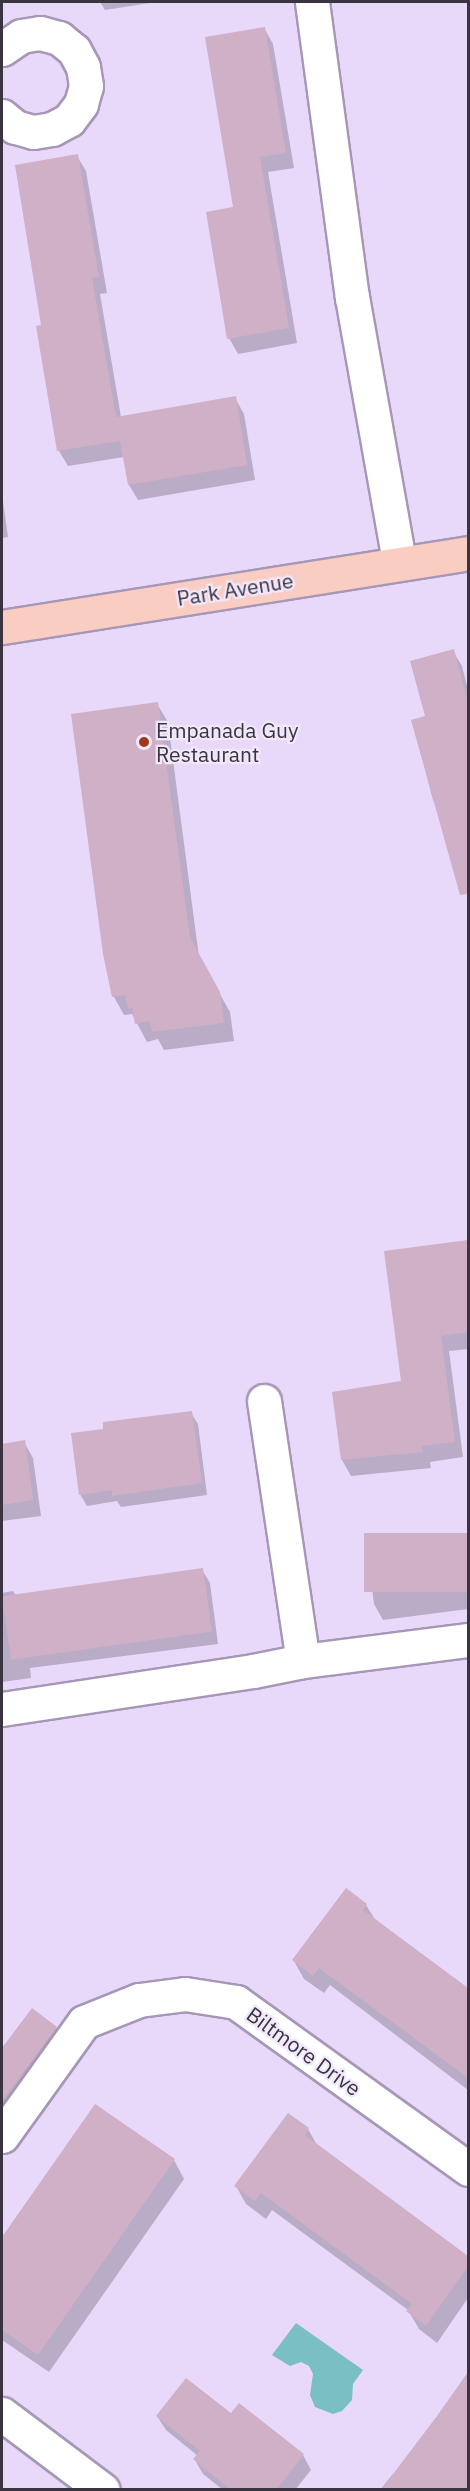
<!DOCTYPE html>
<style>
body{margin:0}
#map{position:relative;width:470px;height:2491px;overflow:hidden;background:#e8d8f9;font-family:"IBM Plex Sans",sans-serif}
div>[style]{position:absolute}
.water>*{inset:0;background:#79bfc3}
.shadow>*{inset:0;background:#0003}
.building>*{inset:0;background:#d0b0c6;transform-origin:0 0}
.roads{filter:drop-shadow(2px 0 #a797b7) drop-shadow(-2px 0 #a797b7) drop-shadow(0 2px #a797b7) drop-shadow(0 -2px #a797b7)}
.minor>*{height:33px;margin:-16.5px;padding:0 16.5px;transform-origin:16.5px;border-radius:16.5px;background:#fff}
.primary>*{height:33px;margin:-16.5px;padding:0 16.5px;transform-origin:16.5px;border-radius:16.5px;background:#facdc2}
.dots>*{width:16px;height:16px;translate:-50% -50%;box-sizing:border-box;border:3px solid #f2e8fc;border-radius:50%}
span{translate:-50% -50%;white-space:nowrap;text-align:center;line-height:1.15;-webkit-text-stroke:4.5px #f2e8fc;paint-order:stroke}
.street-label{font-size:21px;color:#3a3340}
.poi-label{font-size:21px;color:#3a3340}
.left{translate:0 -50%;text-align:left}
.frame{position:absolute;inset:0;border:3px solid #3a3340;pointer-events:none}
</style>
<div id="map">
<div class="water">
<div style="clip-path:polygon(296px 2323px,363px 2370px,353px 2384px,352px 2400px,342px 2411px,333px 2414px,315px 2407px,310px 2395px,313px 2374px,309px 2366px,301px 2362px,290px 2366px,272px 2355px)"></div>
</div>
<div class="shadow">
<div style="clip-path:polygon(100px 2px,156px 2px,105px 10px)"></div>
<div style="clip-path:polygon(264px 28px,273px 44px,294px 168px,268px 172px,297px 343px,238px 354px,229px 338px,235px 208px)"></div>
<div style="clip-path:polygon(77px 156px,86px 171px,107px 293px,100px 294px,121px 417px,235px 398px,244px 414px,255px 480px,138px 500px,129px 485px,124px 457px,68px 466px,59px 451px,38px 327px,43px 326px)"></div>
<div style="clip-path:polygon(2px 494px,8px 537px,2px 538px)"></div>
<div style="clip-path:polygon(453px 651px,462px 666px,468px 690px,468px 879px,463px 880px,440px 813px,433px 800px,413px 721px,427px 717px)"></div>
<div style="clip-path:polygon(157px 704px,168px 722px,199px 957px,230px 1012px,234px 1041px,164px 1050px,158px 1039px,147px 1042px,132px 1014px,124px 1015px,114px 997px,105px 954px)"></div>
<div style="clip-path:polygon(468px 1241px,468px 1349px,449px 1351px,463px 1457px,430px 1462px,431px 1468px,351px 1476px,342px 1460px,403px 1382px,386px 1252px)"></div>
<div style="clip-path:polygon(191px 1413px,198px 1424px,207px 1495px,121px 1507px,117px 1501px,87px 1506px,80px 1494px)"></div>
<div style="clip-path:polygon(24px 1442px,33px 1458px,41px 1516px,2px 1521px,2px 1445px)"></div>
<div style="clip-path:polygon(468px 1534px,468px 1609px,383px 1620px,374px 1604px,367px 1549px)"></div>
<div style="clip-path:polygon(202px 1570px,210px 1583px,218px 1644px,30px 1668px,31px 1678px,2px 1682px,2px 1593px,13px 1591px,16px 1596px)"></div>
<div style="clip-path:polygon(366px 1905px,376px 1921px,468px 1990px,468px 2090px,330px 1985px,324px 1993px,304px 1979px,294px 1961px)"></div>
<div style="clip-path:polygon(32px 2010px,56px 2028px,65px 2044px,2px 2128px,2px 2050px)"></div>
<div style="clip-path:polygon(95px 2106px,174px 2160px,184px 2179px,49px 2372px,2px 2340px,2px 2239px)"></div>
<div style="clip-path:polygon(288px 2115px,308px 2129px,318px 2147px,468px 2258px,468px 2298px,437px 2343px,419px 2329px,408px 2310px,272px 2210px,266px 2219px,246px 2204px,236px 2186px)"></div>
<div style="clip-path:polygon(468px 2374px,468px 2490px,380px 2490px,392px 2475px,394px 2476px)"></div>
<div style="clip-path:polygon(231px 2415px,303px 2455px,311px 2470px,295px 2490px,223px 2490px,203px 2474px,195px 2460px,198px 2456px,166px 2430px,157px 2416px)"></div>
</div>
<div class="building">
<div style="clip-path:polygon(265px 27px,286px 153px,260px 157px,289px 328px,227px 339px,206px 212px,233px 207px,205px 37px)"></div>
<div style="clip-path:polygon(78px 154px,99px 277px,92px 278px,116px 417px,236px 396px,247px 465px,128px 485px,120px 441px,57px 451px,36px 326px,41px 325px,15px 165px)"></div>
<div style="clip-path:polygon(454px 649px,468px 704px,468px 894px,460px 895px,411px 720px,425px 716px,410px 661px)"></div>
<div style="clip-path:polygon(158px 702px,190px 937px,220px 992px,224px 1023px,152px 1032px,150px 1021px,135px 1024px,132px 1008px,128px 1009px,125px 995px,112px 997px,103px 954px,71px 714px)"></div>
<div style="clip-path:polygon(468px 1240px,468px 1332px,441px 1336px,455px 1442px,422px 1446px,423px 1452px,341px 1460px,332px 1392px,401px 1381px,384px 1251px)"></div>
<div style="clip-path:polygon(192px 1411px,202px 1483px,112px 1496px,112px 1490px,79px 1495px,71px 1433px,103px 1429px,103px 1422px)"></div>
<div style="clip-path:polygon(25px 1440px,33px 1500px,2px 1505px,2px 1444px)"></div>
<div style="left:468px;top:1533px;width:59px;height:104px;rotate:90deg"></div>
<div style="left:203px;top:1568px;width:64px;height:203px;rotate:82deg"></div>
<div style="clip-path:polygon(346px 1888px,367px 1904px,363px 1910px,468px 1988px,468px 2078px,319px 1968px,313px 1976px,292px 1960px)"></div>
<div style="clip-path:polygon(32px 2008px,57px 2027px,2px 2101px,2px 2048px)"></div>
<div style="clip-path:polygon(95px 2104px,175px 2159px,38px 2355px,2px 2330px,2px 2237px)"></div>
<div style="clip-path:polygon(288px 2113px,309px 2128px,305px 2135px,468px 2256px,468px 2266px,426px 2326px,406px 2311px,412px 2304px,261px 2193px,255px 2201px,234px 2186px)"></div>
<div style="clip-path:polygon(468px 2372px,468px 2490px,381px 2490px,437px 2416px)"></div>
<div style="clip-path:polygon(186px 2378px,231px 2413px,239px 2403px,304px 2454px,276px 2490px,231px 2490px,193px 2459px,200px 2451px,156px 2416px)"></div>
</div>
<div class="roads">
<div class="minor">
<div style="left:312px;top:2px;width:298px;rotate:82.3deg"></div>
<div style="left:352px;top:297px;width:269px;rotate:79.9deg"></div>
<div style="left:2px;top:49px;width:23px;rotate:-34deg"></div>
<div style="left:21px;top:36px;width:19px;rotate:-9deg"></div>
<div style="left:40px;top:33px;width:20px;rotate:15deg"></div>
<div style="left:59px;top:38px;width:19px;rotate:39deg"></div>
<div style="left:74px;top:50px;width:19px;rotate:62deg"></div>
<div style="left:83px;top:67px;width:19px;rotate:81deg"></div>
<div style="left:86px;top:86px;width:19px;rotate:106deg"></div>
<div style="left:81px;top:104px;width:20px;rotate:127deg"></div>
<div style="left:69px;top:120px;width:19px;rotate:152deg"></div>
<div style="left:52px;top:129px;width:19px;rotate:171deg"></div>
<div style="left:33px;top:132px;width:19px;rotate:-164deg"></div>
<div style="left:15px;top:127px;width:17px;rotate:-140deg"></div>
<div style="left:264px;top:1401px;width:263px;rotate:81.5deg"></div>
<div style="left:2px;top:1709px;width:254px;rotate:-8.6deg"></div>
<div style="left:253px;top:1671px;width:51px;rotate:-11.3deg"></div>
<div style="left:303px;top:1661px;width:166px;rotate:-7.3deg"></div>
<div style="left:2px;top:2136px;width:140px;rotate:-54.3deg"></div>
<div style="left:84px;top:2022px;width:59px;rotate:-21.8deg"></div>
<div style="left:139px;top:2000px;width:46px;rotate:-7.4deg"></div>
<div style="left:185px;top:1994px;width:52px;rotate:8.9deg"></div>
<div style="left:236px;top:2002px;width:286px;rotate:35.7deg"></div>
<div style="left:2px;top:2414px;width:126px;rotate:37deg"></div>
</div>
<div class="primary">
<div style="left:2px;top:627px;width:472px;rotate:-9deg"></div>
</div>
</div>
<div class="dots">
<div style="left:144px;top:742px;background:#a0381d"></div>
</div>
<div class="street-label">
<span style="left:235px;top:589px;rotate:-9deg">Park Avenue</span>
<span style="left:304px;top:2051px;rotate:36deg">Biltmore Drive</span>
</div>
<div class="poi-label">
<span class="left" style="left:156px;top:742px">Empanada Guy<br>Restaurant</span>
</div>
<div class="frame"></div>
</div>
